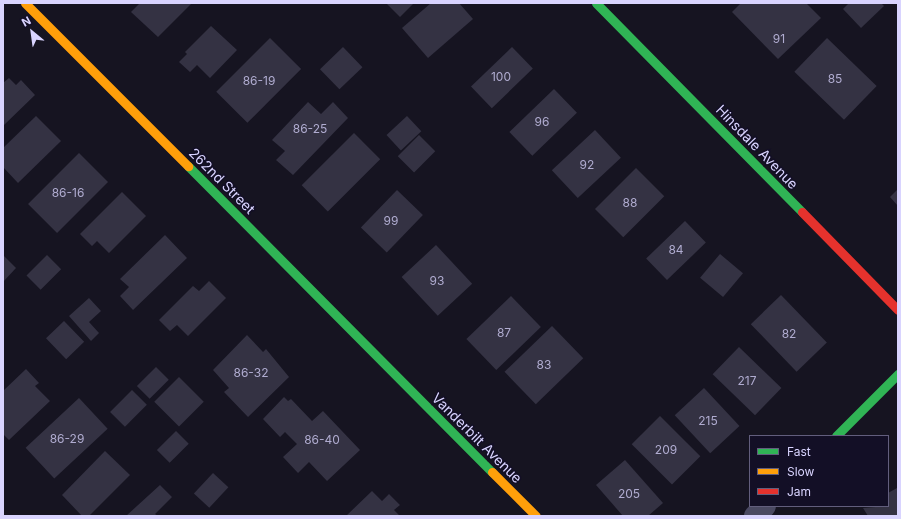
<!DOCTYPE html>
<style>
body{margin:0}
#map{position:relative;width:901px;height:519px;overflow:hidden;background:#161421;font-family:Inter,sans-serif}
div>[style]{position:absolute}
.building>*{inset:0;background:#343243;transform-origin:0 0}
.street>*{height:22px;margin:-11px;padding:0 11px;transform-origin:11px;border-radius:11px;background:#4a4962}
.fast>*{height:9px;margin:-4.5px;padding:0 4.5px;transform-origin:4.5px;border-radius:4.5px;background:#30b455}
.slow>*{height:9px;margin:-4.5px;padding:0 4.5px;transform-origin:4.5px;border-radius:4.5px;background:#ff9f0a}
.jam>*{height:9px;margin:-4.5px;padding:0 4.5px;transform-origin:4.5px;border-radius:4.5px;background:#e5322d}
span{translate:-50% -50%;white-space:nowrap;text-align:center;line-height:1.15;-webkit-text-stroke:3px #130f26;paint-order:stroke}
.number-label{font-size:12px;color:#b0acd0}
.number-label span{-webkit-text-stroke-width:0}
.street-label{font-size:14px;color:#d9d4ff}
.frame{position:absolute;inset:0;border:4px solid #d9d4ff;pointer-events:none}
.legend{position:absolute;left:749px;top:435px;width:140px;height:72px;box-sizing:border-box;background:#130f26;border:1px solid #625e7d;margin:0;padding:5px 7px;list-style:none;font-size:12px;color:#d9d4ff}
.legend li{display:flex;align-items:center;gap:8px;height:20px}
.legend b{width:20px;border:1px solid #625e7d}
.north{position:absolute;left:12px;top:12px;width:40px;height:40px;-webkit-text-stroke:3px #130f26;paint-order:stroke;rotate:331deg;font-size:11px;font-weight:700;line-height:16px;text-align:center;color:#d9d4ff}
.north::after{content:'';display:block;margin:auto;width:14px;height:18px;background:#d9d4ff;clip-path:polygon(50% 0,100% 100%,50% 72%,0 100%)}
</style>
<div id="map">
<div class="building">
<div style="clip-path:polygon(140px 3px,192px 3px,158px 37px,131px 12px)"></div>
<div style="clip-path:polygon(386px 3px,414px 3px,400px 17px)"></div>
<div style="clip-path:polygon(431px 3px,459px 3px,473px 19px,428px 58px,402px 28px)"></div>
<div style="clip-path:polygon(741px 3px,806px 3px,821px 18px,778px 59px,732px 12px)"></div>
<div style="clip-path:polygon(849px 3px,881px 3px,884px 6px,861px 28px,843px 9px)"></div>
<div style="clip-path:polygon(211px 26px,237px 50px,210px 78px,197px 65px,190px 72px,179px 62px,187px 54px,185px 52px)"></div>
<div style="left:270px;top:38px;width:44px;height:76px;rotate:45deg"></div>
<div style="left:827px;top:38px;width:69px;height:47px;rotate:44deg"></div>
<div style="left:343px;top:47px;width:28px;height:32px;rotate:46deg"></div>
<div style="left:512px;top:47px;width:30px;height:57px;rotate:46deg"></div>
<div style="clip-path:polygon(9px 78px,16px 85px,21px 80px,35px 95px,4px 125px,3px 83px)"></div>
<div style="left:554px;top:89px;width:33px;height:62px;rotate:46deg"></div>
<div style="clip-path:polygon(308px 102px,321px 114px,333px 102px,348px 118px,293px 175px,276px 160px,285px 151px,272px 140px)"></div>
<div style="clip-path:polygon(36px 116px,61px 141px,18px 183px,3px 167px,3px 148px)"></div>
<div style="left:407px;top:116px;width:21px;height:28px;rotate:47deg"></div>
<div style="left:595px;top:130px;width:38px;height:59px;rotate:47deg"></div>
<div style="left:354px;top:133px;width:37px;height:74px;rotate:45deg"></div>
<div style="left:419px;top:135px;width:23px;height:30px;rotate:45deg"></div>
<div style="left:79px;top:153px;width:41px;height:72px;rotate:45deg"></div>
<div style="left:636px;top:168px;width:40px;height:58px;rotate:45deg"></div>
<div style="clip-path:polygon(898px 189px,898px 206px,890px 197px)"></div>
<div style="left:397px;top:190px;width:36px;height:52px;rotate:44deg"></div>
<div style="clip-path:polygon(122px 192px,146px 216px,109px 253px,97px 241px,92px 246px,80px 234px)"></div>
<div style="left:685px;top:221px;width:30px;height:54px;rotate:46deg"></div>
<div style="clip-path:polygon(165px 235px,187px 258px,133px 310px,120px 296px,129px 287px,120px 279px)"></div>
<div style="left:436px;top:245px;width:53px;height:47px;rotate:47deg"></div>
<div style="left:720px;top:254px;width:30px;height:31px;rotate:40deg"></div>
<div style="clip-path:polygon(3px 255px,16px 268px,3px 282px)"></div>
<div style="left:47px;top:255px;width:20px;height:29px;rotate:45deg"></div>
<div style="clip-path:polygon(209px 281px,226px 298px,188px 336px,177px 325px,170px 331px,159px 320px,193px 286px,199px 291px)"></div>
<div style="left:781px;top:295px;width:66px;height:42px;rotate:46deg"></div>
<div style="left:511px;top:296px;width:43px;height:62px;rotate:46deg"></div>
<div style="clip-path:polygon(89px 298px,101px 311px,89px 322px,99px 333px,91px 341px,69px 316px)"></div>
<div style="left:64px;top:321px;width:29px;height:25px;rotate:46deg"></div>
<div style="left:552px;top:326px;width:45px;height:66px;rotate:46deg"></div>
<div style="clip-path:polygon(247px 335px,263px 352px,266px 349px,289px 377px,248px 417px,224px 392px,229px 388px,213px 370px)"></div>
<div style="left:739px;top:347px;width:59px;height:38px;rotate:44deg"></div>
<div style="left:156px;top:367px;width:18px;height:27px;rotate:45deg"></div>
<div style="clip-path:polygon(26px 369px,39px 383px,35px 386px,50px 401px,9px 440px,3px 434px,3px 391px)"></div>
<div style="left:179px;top:377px;width:35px;height:35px;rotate:45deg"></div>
<div style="left:704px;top:388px;width:52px;height:40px;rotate:47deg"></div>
<div style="left:132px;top:390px;width:21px;height:31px;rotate:45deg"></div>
<div style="clip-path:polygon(284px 397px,288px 401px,291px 399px,312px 421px,323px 411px,360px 450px,327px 481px,309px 462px,298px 473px,283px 457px,297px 444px,285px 432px,280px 437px,263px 419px)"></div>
<div style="left:79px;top:398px;width:42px;height:73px;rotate:47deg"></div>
<div style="left:660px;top:416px;width:57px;height:40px;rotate:45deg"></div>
<div style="left:176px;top:431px;width:18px;height:27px;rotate:45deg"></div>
<div style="clip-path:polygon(105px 451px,130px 475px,89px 516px,82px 516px,62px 495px)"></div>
<div style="clip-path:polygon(625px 460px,663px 503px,648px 516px,623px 516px,596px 485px)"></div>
<div style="left:213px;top:473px;width:21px;height:28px;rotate:43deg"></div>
<div style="clip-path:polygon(160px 485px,172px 497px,155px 514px,158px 516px,126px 516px)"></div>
<div style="clip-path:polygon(897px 488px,898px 516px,868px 516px,863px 508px,888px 506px,888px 493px)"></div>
<div style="clip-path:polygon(372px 491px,382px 501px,389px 494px,400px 505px,394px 510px,400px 516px,346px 516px)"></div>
</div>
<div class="street">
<div style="left:755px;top:516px;width:14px;rotate:-45deg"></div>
</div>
<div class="fast">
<div style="left:596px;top:3px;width:293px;rotate:45.4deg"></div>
<div style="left:188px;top:166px;width:431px;rotate:45.2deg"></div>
<div style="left:836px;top:436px;width:88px;rotate:-45deg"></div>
</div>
<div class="slow">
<div style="left:25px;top:3px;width:231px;rotate:45deg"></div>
<div style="left:492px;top:472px;width:62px;rotate:45deg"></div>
</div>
<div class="jam">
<div style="left:802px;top:212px;width:137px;rotate:45.6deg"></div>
</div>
<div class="number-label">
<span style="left:779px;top:39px">91</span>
<span style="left:501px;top:77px">100</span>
<span style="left:835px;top:79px">85</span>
<span style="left:259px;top:81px">86-19</span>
<span style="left:542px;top:122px">96</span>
<span style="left:310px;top:129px">86-25</span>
<span style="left:587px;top:165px">92</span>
<span style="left:68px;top:193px">86-16</span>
<span style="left:630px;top:203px">88</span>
<span style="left:391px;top:221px">99</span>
<span style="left:676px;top:250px">84</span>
<span style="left:437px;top:281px">93</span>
<span style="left:504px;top:333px">87</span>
<span style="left:789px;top:334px">82</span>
<span style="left:544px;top:365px">83</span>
<span style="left:251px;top:373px">86-32</span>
<span style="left:747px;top:381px">217</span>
<span style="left:708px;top:421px">215</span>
<span style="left:67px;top:439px">86-29</span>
<span style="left:322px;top:440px">86-40</span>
<span style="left:666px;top:450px">209</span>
<span style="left:629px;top:494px">205</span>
</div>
<div class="street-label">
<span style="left:757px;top:147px;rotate:46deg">Hinsdale Avenue</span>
<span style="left:222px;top:181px;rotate:45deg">262nd Street</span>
<span style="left:477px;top:438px;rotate:45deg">Vanderbilt Avenue</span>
</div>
<div class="frame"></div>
<ul class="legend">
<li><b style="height:5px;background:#30b455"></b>Fast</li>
<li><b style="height:5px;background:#ff9f0a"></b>Slow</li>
<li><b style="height:5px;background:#e5322d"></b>Jam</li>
</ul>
<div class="north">N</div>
</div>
